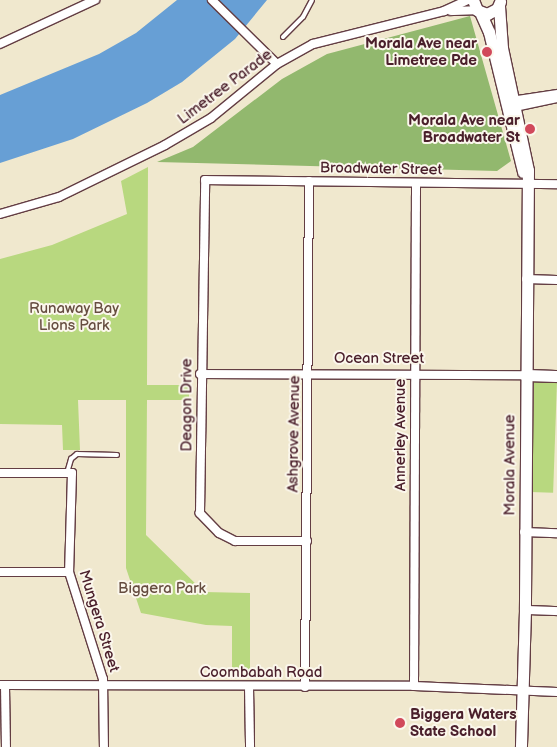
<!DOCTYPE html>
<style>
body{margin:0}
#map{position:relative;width:557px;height:747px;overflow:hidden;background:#f0e8ce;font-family:"Balsamiq Sans",sans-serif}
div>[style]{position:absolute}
.green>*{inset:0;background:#b8d87f;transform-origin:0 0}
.forest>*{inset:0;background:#92b86e}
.water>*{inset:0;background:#679fd5}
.roads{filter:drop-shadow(1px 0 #633d43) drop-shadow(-1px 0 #633d43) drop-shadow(0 1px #633d43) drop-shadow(0 -1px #633d43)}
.lane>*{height:4px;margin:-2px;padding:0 2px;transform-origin:2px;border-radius:2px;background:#fff}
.street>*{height:8px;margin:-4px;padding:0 4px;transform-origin:4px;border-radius:4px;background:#fff}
.secondary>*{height:11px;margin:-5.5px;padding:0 5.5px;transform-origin:5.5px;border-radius:5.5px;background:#fff}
.dots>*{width:14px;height:14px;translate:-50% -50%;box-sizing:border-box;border:2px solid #fbf7ec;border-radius:50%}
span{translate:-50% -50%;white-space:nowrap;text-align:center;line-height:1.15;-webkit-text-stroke:4px #fbf7ec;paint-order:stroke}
.poi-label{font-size:15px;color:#4a1f2b;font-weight:700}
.right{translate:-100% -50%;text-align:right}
.left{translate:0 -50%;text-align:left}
.street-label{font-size:15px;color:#4a1f2b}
.park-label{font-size:15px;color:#664d40}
</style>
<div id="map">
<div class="green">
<div style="clip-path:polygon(148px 167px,147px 385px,189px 385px,189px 400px,147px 400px,146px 535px,204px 592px,250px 593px,250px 674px,232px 674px,232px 626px,206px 625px,141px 613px,126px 568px,126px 400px,78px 400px,80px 450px,63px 450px,62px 425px,0 424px,0 259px,52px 245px,127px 214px,121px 181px)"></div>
<div style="left:534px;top:381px;width:23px;height:111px;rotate:2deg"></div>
</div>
<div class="forest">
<div style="clip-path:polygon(470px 16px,511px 161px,497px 171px,157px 162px,193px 147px,282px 79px,327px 54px)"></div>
</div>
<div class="water">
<div style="clip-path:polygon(177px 0,267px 0,235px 39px,182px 82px,147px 103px,73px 139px,0 163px,0 95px,99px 54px,136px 33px)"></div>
</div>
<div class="roads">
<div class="lane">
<div style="left:283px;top:37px;width:28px;rotate:-45deg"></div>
<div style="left:303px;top:17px;width:19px;rotate:-62deg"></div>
<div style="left:67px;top:473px;width:15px;rotate:-74deg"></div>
<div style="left:71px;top:459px;width:8px;rotate:-40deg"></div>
<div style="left:77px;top:454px;width:40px;rotate:1.4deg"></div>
</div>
<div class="street">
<div style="left:212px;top:0;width:91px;rotate:44.6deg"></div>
<div style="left:451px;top:11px;width:26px;rotate:-2deg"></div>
<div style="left:0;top:44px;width:105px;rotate:-24.9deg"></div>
<div style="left:511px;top:101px;width:47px;rotate:-8.7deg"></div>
<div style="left:510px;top:108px;width:48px;rotate:-12deg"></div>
<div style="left:0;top:214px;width:61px;rotate:-16.1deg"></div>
<div style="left:59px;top:197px;width:118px;rotate:-26.1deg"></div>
<div style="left:165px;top:145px;width:53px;rotate:-30.4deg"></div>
<div style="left:211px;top:118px;width:85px;rotate:-39.3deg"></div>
<div style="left:277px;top:64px;width:41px;rotate:-29.1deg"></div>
<div style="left:313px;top:44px;width:135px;rotate:-14.1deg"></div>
<div style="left:444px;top:11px;width:26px;rotate:-25deg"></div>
<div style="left:526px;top:279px;width:31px;rotate:2deg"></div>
<div style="left:200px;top:374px;width:325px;rotate:0.2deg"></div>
<div style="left:0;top:473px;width:72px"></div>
<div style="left:72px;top:473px;width:99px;rotate:91.7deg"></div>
<div style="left:69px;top:572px;width:112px;rotate:72.4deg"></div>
<div style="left:103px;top:679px;width:68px;rotate:89.2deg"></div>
<div style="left:524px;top:532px;width:33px;rotate:2deg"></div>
<div style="left:307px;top:541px;width:72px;rotate:180deg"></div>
<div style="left:235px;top:541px;width:18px;rotate:-153deg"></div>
<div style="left:219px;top:533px;width:28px;rotate:-134deg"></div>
<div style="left:200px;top:513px;width:333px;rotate:-89.1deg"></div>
<div style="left:205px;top:180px;width:352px;rotate:0.7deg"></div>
<div style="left:0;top:572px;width:69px"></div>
<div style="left:525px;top:610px;width:32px;rotate:2deg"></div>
<div style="left:0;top:685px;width:414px;rotate:0.1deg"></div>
<div style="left:414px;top:686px;width:143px;rotate:2.4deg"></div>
<div style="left:5px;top:686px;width:61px;rotate:89.1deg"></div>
<div style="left:414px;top:686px;width:503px;rotate:-89.77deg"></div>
<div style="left:249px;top:687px;width:60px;rotate:89deg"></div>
<div style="left:305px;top:687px;width:506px;rotate:-89.55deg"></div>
</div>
<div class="secondary">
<div style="left:473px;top:0;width:11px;rotate:68deg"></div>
<div style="left:477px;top:10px;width:11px;rotate:22deg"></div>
<div style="left:487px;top:14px;width:11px;rotate:-27deg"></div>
<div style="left:497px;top:9px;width:8px;rotate:-67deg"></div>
<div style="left:499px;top:6px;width:42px;rotate:85.9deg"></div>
<div style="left:502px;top:48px;width:125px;rotate:78deg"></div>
<div style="left:528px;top:170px;width:440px;rotate:90.4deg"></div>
<div style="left:525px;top:610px;width:137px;rotate:91.7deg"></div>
<div style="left:480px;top:12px;width:22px;rotate:66deg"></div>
<div style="left:489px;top:32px;width:144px;rotate:76.3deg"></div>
<div style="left:525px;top:375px;width:32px;rotate:2deg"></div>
</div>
</div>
<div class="dots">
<div style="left:487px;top:52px;background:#d1495b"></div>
<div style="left:530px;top:129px;background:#d1495b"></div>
<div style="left:400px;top:723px;background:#d1495b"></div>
</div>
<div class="poi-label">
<span class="right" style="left:477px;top:52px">Morala Ave near<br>Limetree Pde</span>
<span class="right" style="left:520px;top:129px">Morala Ave near<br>Broadwater St</span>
<span class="left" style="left:410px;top:723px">Biggera Waters<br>State School</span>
</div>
<div class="street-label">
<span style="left:225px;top:87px;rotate:-37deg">Limetree Parade</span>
<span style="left:381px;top:169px;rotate:1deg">Broadwater Street</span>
<span style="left:379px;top:359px">Ocean Street</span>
<span style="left:187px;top:405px;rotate:-90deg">Deagon Drive</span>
<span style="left:294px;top:434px;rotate:-89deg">Ashgrove Avenue</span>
<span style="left:401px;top:435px;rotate:-90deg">Annerley Avenue</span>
<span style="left:510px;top:465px;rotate:-90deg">Morala Avenue</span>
<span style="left:99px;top:621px;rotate:73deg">Mungera Street</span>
<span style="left:261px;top:673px">Coombabah Road</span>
</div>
<div class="park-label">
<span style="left:74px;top:317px">Runaway Bay<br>Lions Park</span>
<span style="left:162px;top:589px">Biggera Park</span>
</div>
</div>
